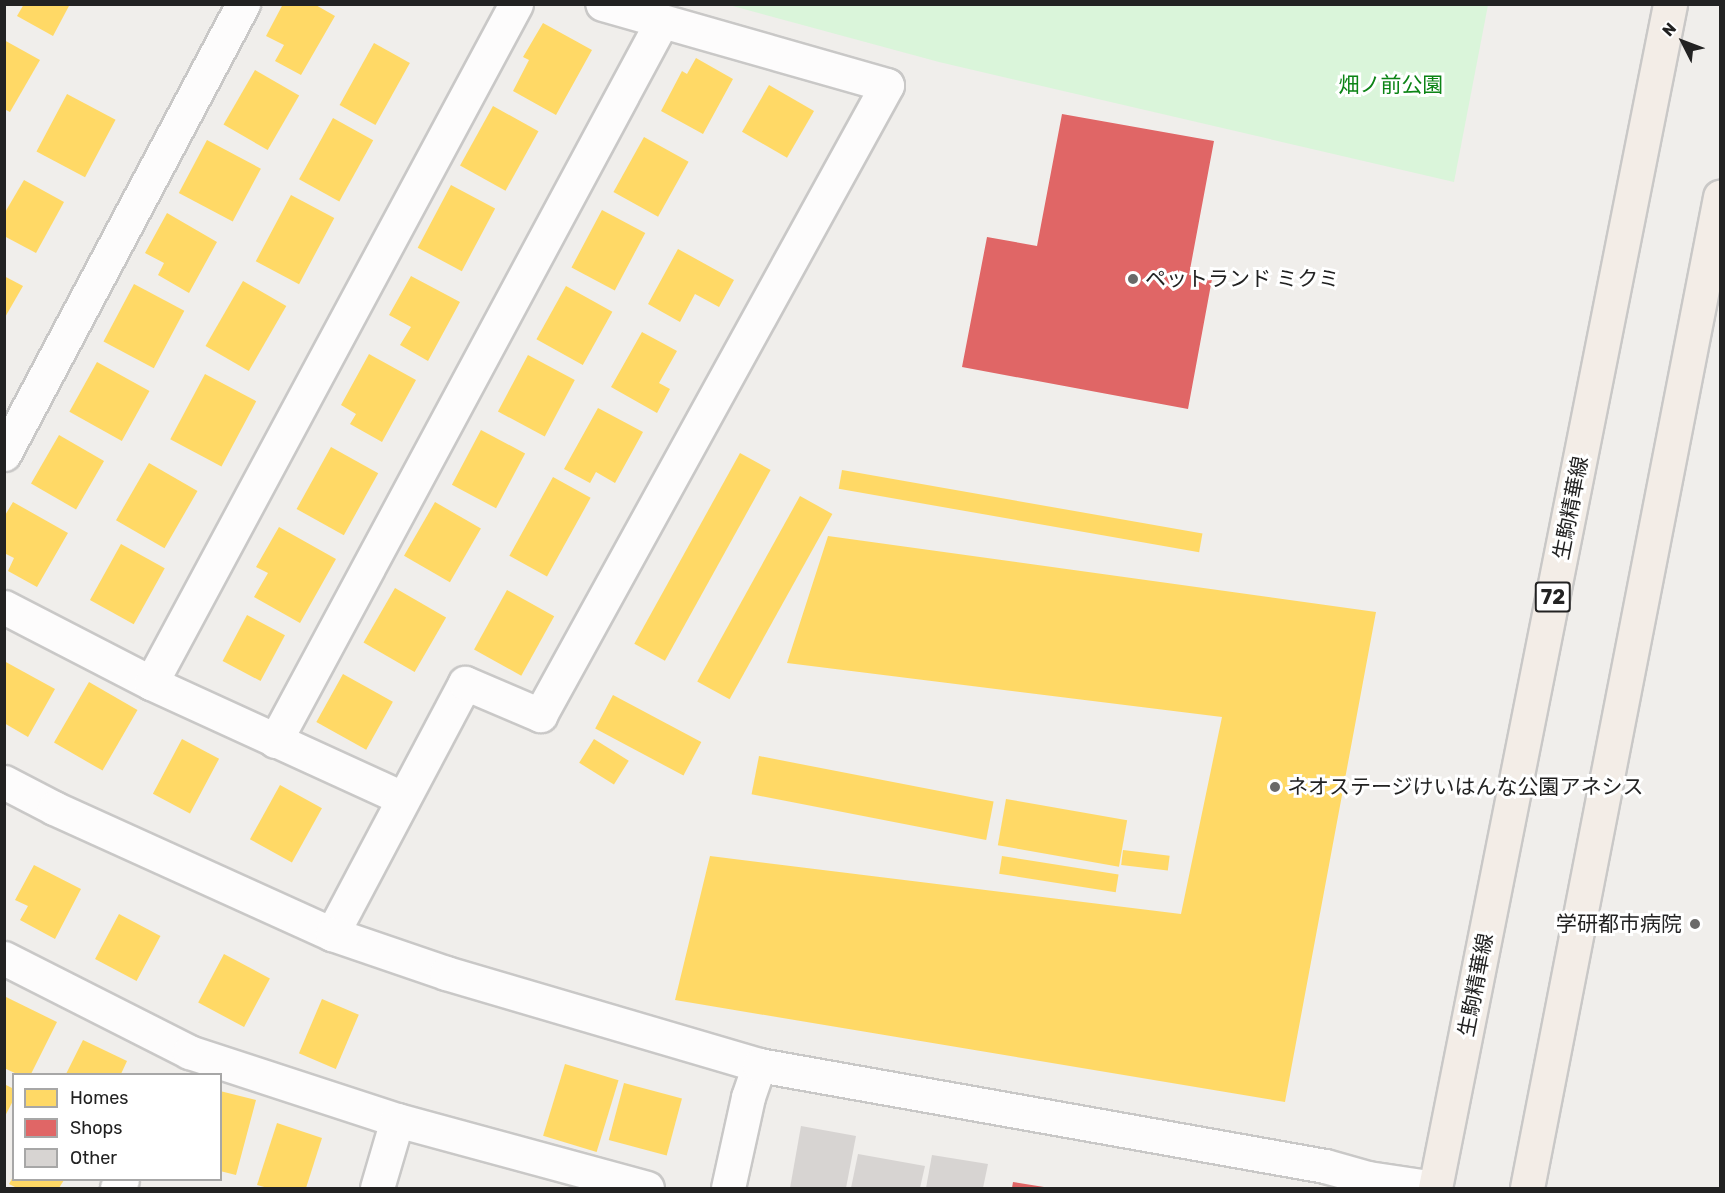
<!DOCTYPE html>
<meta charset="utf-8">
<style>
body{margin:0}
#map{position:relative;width:1725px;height:1193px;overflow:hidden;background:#f0eeeb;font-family:Rubik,"Noto Sans JP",sans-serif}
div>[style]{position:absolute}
.park>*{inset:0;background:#daf5da}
.homes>*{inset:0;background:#ffd966;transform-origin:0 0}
.shops>*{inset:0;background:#e06666}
.building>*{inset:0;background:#d7d4d2}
.roads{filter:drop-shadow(2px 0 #c9c8c7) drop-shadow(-2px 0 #c9c8c7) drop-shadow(0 2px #c9c8c7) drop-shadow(0 -2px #c9c8c7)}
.minor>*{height:33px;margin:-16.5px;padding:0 16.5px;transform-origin:16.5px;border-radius:16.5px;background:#fdfcfc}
.tertiary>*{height:33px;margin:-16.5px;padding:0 16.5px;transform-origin:16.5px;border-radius:16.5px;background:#fdfcfc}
.primary>*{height:33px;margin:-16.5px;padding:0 16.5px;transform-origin:16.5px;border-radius:16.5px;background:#f3ede7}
.dots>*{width:16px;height:16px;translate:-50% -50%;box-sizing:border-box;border:3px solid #fff;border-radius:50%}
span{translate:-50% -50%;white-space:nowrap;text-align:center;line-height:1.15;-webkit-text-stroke:6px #fff;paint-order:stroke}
.shield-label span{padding:2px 4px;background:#fff;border:2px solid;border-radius:4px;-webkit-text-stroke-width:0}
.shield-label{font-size:20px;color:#222;font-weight:700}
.park-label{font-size:21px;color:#0c8416}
.poi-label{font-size:21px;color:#222}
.left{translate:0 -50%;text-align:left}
.right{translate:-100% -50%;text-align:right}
.street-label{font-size:21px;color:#222}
.frame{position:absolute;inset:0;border:6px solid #222;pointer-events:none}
.legend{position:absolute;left:12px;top:1073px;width:210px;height:108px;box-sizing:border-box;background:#fff;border:2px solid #a7a7a7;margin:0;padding:8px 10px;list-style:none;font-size:18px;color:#222}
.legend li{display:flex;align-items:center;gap:12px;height:30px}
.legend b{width:30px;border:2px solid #a7a7a7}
.north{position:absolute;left:1653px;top:12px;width:60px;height:60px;-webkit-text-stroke:4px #fff;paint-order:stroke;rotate:312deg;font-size:16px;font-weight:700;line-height:24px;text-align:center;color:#222}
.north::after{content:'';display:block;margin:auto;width:21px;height:27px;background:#222;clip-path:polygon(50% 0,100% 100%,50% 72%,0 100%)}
</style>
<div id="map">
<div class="park">
<div style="clip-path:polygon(729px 5px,1488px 4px,1488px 5px,1454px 182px,939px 62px)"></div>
</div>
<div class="homes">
<div style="clip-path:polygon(24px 4px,70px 4px,53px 36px,17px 16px)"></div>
<div style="clip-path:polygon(283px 4px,314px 4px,335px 16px,301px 75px,275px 61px,284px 45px,266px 36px)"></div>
<div style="clip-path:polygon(543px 23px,592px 50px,556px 115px,513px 91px,529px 60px,523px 57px)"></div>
<div style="clip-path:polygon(4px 40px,40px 60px,10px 112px,4px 109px)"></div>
<div style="left:374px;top:43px;width:41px;height:71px;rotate:29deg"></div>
<div style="clip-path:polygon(696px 58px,733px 79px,703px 134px,661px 111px,682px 71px,687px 74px)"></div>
<div style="left:255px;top:70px;width:51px;height:63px;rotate:30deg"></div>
<div style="left:769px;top:85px;width:52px;height:54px;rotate:30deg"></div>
<div style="left:67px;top:94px;width:55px;height:65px;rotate:28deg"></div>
<div style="left:493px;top:106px;width:52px;height:68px;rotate:29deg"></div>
<div style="left:333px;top:118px;width:46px;height:70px;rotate:29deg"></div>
<div style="left:644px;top:137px;width:51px;height:63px;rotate:29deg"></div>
<div style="left:207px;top:140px;width:61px;height:60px;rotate:28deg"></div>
<div style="clip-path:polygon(24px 180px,64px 202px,36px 253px,4px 236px,4px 214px)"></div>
<div style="left:451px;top:185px;width:50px;height:71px;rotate:28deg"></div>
<div style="left:291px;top:195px;width:49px;height:75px;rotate:28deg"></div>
<div style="left:602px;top:210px;width:49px;height:65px;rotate:28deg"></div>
<div style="clip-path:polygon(167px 213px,217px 242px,189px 293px,158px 275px,164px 263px,145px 253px)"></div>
<div style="clip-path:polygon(678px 249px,734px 280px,719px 307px,695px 294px,680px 322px,648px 304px)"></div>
<div style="clip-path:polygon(4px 276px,23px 286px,4px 319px)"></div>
<div style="clip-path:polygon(411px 276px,460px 302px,428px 361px,400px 345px,411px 327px,389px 315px)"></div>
<div style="left:243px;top:281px;width:50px;height:75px;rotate:30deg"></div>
<div style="left:134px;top:284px;width:57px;height:65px;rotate:28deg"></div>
<div style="left:566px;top:286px;width:53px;height:61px;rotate:29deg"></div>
<div style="clip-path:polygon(642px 332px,677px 351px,659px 383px,670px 389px,657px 413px,611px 387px)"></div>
<div style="clip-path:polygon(369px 354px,416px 380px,382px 442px,350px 424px,356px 414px,341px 405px)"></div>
<div style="left:528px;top:355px;width:53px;height:64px;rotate:28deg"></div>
<div style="left:97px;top:362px;width:60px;height:57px;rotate:29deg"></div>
<div style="left:205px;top:374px;width:58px;height:74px;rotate:28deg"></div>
<div style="clip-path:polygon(598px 408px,643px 432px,615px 483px,596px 472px,590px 483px,564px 469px)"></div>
<div style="left:481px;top:430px;width:50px;height:62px;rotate:28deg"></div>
<div style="left:59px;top:435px;width:52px;height:56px;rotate:30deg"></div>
<div style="left:331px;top:447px;width:54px;height:71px;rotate:29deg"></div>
<div style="left:740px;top:453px;width:35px;height:218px;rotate:29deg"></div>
<div style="left:149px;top:463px;width:56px;height:66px;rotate:30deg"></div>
<div style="left:842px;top:470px;width:366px;height:19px;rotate:10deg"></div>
<div style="left:553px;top:477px;width:43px;height:90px;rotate:29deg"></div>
<div style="left:800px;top:496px;width:37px;height:212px;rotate:29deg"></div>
<div style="clip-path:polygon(13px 502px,68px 533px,37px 587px,8px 571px,14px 558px,4px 553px,4px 517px)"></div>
<div style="left:435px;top:502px;width:53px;height:62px;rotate:30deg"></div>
<div style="clip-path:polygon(279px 527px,336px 559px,300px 623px,254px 597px,268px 573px,256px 567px)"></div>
<div style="clip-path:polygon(828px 536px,1376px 612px,1285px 1102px,675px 1000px,710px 856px,1181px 914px,1222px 717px,787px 663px)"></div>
<div style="left:121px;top:544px;width:50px;height:64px;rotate:29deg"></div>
<div style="left:395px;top:588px;width:59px;height:63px;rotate:30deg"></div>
<div style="left:507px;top:590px;width:54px;height:68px;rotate:29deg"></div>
<div style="left:247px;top:615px;width:43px;height:52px;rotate:28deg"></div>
<div style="clip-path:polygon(4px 661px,55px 689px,28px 737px,4px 723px)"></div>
<div style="left:343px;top:674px;width:57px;height:55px;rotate:29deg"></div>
<div style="left:89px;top:682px;width:56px;height:70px;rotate:30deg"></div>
<div style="left:613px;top:695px;width:100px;height:38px;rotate:28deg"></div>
<div style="left:182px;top:739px;width:42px;height:62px;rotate:28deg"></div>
<div style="left:594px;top:739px;width:41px;height:28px;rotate:32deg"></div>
<div style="left:759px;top:756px;width:239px;height:39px;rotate:11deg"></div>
<div style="left:280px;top:785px;width:48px;height:62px;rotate:29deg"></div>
<div style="left:1006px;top:799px;width:123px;height:47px;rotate:10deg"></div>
<div style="left:1123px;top:850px;width:47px;height:15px;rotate:7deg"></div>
<div style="left:1002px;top:856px;width:118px;height:18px;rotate:9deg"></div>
<div style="clip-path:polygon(34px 865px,81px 889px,55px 939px,20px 920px,28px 906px,15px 900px)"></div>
<div style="left:119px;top:914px;width:47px;height:51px;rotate:28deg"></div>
<div style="left:224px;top:954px;width:52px;height:55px;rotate:28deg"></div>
<div style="clip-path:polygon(4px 996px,57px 1022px,31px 1074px,17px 1074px,4px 1068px)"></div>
<div style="left:322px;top:999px;width:40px;height:59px;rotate:23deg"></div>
<div style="clip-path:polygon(83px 1040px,127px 1061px,121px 1074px,66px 1074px)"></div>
<div style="left:565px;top:1064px;width:56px;height:75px;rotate:17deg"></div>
<div style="left:624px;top:1083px;width:60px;height:59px;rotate:15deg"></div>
<div style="clip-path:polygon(4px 1084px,14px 1089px,14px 1099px,4px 1118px)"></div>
<div style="clip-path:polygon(220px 1091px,256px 1100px,236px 1175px,220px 1171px)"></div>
<div style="clip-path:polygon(277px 1123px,322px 1138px,306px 1188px,268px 1188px,257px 1185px)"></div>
<div style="clip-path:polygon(14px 1175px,14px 1180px,64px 1180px,59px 1188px,17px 1188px,9px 1184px)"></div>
</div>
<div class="shops">
<div style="clip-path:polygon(1062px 114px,1214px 141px,1189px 275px,1212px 279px,1188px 409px,962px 367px,987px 237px,1037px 246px)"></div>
<div style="clip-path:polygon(1013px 1182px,1044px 1187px,1044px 1188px,1012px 1188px)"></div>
</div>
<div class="building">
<div style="clip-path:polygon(801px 1126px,856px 1136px,846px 1188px,790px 1188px)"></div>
<div style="clip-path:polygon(858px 1154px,925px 1166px,920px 1188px,851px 1188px)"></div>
<div style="clip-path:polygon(932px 1155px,988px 1164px,983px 1188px,926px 1188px)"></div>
</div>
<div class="roads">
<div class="minor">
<div style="left:4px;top:454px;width:510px;rotate:-62.03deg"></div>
<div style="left:4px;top:607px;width:165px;rotate:27.3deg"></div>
<div style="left:151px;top:683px;width:276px;rotate:24.6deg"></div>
<div style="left:151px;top:683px;width:771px;rotate:-61.74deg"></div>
<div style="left:275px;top:741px;width:817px;rotate:-61.74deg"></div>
<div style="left:332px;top:934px;width:284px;rotate:-62.1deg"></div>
<div style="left:465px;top:683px;width:82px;rotate:23.1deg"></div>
<div style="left:540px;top:715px;width:719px;rotate:-61.15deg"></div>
<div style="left:887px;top:85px;width:296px;rotate:-164.1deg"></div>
<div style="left:4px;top:958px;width:208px;rotate:26.9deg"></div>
<div style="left:189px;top:1052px;width:219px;rotate:18.1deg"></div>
<div style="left:397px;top:1120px;width:71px;rotate:106.4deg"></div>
<div style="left:397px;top:1120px;width:259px;rotate:15.2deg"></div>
<div style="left:117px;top:1188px;width:9px;rotate:-58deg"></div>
<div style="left:728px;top:1188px;width:93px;rotate:-77.6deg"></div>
<div style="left:748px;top:1097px;width:34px;rotate:-71deg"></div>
</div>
<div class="tertiary">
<div style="left:4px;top:782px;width:56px;rotate:27.5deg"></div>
<div style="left:54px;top:808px;width:305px;rotate:24.4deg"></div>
<div style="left:332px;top:934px;width:120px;rotate:18.9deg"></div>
<div style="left:446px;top:973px;width:326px;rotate:16.4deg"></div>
<div style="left:759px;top:1065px;width:575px;rotate:10.12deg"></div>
<div style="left:1325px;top:1166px;width:45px;rotate:15.6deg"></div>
<div style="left:1368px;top:1178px;width:68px;rotate:8.5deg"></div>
</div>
<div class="primary">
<div style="left:1435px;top:1188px;width:1207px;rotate:-78.77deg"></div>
<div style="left:1527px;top:1188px;width:1010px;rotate:-78.98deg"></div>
</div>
</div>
<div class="dots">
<div style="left:1133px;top:279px;background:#6a6968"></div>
<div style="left:1275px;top:787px;background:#6a6968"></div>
<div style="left:1695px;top:924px;background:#6a6968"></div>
</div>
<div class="shield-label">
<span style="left:1553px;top:597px">72</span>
</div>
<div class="park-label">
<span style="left:1391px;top:85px">畑ノ前公園</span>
</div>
<div class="poi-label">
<span class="left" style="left:1145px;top:279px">ペットランド ミクミ</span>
<span class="left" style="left:1287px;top:787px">ネオステージけいはんな公園アネシス</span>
<span class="right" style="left:1682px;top:924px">学研都市病院</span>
</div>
<div class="street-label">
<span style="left:1571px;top:508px;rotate:-79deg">生駒精華線</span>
<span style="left:1476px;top:985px;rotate:-79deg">生駒精華線</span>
</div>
<div class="frame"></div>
<ul class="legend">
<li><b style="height:16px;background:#ffd966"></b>Homes</li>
<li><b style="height:16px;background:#e06666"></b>Shops</li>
<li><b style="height:16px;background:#d7d4d2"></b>Other</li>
</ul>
<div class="north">N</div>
</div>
